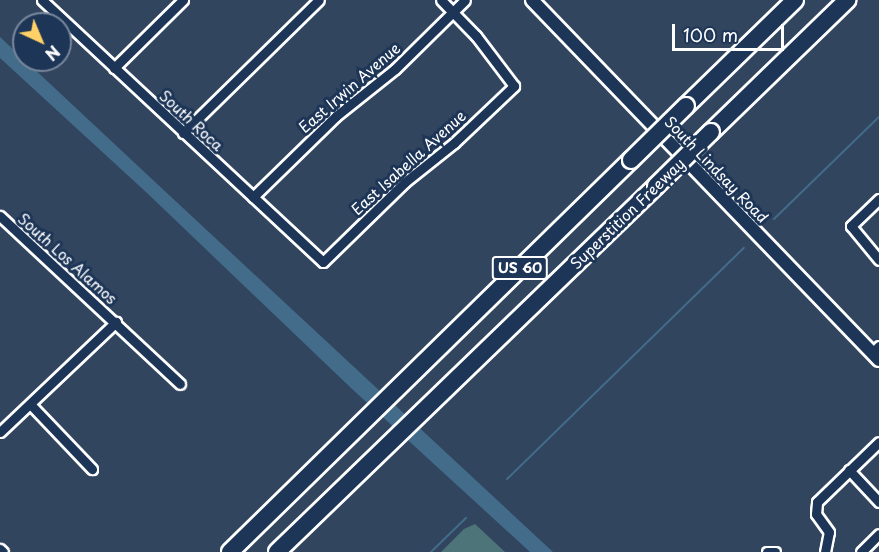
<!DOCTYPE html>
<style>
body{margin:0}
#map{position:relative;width:879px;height:552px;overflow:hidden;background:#32455e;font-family:"Playpen Sans",sans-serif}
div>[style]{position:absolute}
.green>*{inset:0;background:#4d7579}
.water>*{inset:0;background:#426c8a}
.stream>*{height:2px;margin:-1px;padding:0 1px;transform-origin:1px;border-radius:1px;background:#426c8a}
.roads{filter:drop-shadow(2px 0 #fff) drop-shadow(-2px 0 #fff) drop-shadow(0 2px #fff) drop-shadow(0 -2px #fff)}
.minor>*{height:9px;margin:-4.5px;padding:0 4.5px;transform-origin:4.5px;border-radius:4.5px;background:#1d3557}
.secondary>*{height:12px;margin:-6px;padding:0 6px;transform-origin:6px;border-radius:6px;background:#1d3557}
.motorway>*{height:16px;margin:-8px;padding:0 8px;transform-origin:8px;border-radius:8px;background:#1d3557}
.bridges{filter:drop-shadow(2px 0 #fff) drop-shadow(-2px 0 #fff) drop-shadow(0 2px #fff) drop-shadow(0 -2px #fff)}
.motorway-bridge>*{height:16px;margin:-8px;padding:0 8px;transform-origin:8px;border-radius:8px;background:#1d3557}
span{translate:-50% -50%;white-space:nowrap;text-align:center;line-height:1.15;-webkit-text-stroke:6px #1d3557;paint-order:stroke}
.shield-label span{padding:2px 4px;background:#1d3557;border:2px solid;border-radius:4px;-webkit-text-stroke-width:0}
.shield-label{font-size:14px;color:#fff;font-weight:700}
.street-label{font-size:15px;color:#fff}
.north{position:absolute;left:12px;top:12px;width:60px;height:60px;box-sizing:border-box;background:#1d3557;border:2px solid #77869a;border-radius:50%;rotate:136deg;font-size:16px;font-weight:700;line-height:24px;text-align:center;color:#fff}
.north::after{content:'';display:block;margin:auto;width:21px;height:27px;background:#ffd166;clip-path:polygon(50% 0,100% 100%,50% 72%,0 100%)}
.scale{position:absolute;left:672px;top:24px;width:112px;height:27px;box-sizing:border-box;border:3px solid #fff;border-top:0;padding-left:8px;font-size:18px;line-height:21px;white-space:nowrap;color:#fff;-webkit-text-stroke:4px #1d3557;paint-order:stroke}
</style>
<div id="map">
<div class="green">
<div style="clip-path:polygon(475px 524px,505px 552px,441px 552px,464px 529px)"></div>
</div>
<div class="water">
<div style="clip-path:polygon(0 37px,169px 195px,553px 552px,530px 552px,351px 388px,147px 193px,0 58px)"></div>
</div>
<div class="stream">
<div style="left:774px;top:219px;width:146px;rotate:-44.2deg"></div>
<div style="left:507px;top:479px;width:331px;rotate:-44.3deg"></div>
<div style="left:431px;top:552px;width:49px;rotate:-44.2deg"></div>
</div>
<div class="roads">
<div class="minor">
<div style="left:42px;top:0;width:384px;rotate:43deg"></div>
<div style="left:323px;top:262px;width:115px;rotate:-44.3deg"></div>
<div style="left:405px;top:182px;width:63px;rotate:-38.5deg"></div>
<div style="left:454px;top:143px;width:83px;rotate:-43.5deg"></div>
<div style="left:514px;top:86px;width:63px;rotate:-127.2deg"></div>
<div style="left:476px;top:36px;width:50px;rotate:-134.2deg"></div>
<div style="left:114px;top:68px;width:97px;rotate:-44.6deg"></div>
<div style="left:183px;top:133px;width:190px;rotate:-44.4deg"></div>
<div style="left:253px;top:197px;width:116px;rotate:-44.3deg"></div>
<div style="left:336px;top:116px;width:75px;rotate:-38.5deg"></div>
<div style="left:395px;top:69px;width:98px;rotate:-44.6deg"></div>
<div style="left:879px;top:199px;width:39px;rotate:136deg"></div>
<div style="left:851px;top:226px;width:44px;rotate:50.5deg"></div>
<div style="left:0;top:216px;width:246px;rotate:43deg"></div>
<div style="left:872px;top:353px;width:10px;rotate:-45deg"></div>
<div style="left:30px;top:404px;width:90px;rotate:46.4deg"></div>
<div style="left:0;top:432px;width:160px;rotate:-43.5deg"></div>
<div style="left:849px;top:470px;width:44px;rotate:46.8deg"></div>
<div style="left:0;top:549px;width:4px;rotate:45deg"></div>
<div style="left:767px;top:552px;width:8px"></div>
<div style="left:825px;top:552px;width:20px;rotate:-79deg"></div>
<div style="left:829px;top:532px;width:22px;rotate:-126deg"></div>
<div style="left:816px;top:514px;width:12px;rotate:-85deg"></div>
<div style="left:817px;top:502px;width:86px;rotate:-44.1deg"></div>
<div style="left:861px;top:552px;width:25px;rotate:-45deg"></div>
</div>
<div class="secondary">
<div style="left:532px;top:0;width:500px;rotate:46.05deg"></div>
</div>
<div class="motorway">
<div style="left:686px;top:106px;width:152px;rotate:-44.2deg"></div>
<div style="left:711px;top:132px;width:190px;rotate:-44.1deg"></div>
<div style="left:230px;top:552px;width:561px;rotate:-44.35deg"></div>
<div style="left:277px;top:552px;width:527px;rotate:-44deg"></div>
</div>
</div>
<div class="bridges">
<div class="motorway-bridge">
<div style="left:631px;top:160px;width:77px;rotate:-44.5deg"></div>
<div style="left:656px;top:186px;width:77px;rotate:-44.5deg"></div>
</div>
</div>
<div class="shield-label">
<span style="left:520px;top:268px">US 60</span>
</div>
<div class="street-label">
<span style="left:349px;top:87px;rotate:-41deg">East Irwin Avenue</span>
<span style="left:192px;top:120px;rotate:43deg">South Roca</span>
<span style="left:408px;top:162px;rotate:-42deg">East Isabella Avenue</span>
<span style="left:717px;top:169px;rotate:46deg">South Lindsay Road</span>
<span style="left:627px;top:213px;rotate:-44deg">Superstition Freeway</span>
<span style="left:68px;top:258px;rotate:42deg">South Los Alamos</span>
</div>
<div class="north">N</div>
<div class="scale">100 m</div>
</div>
